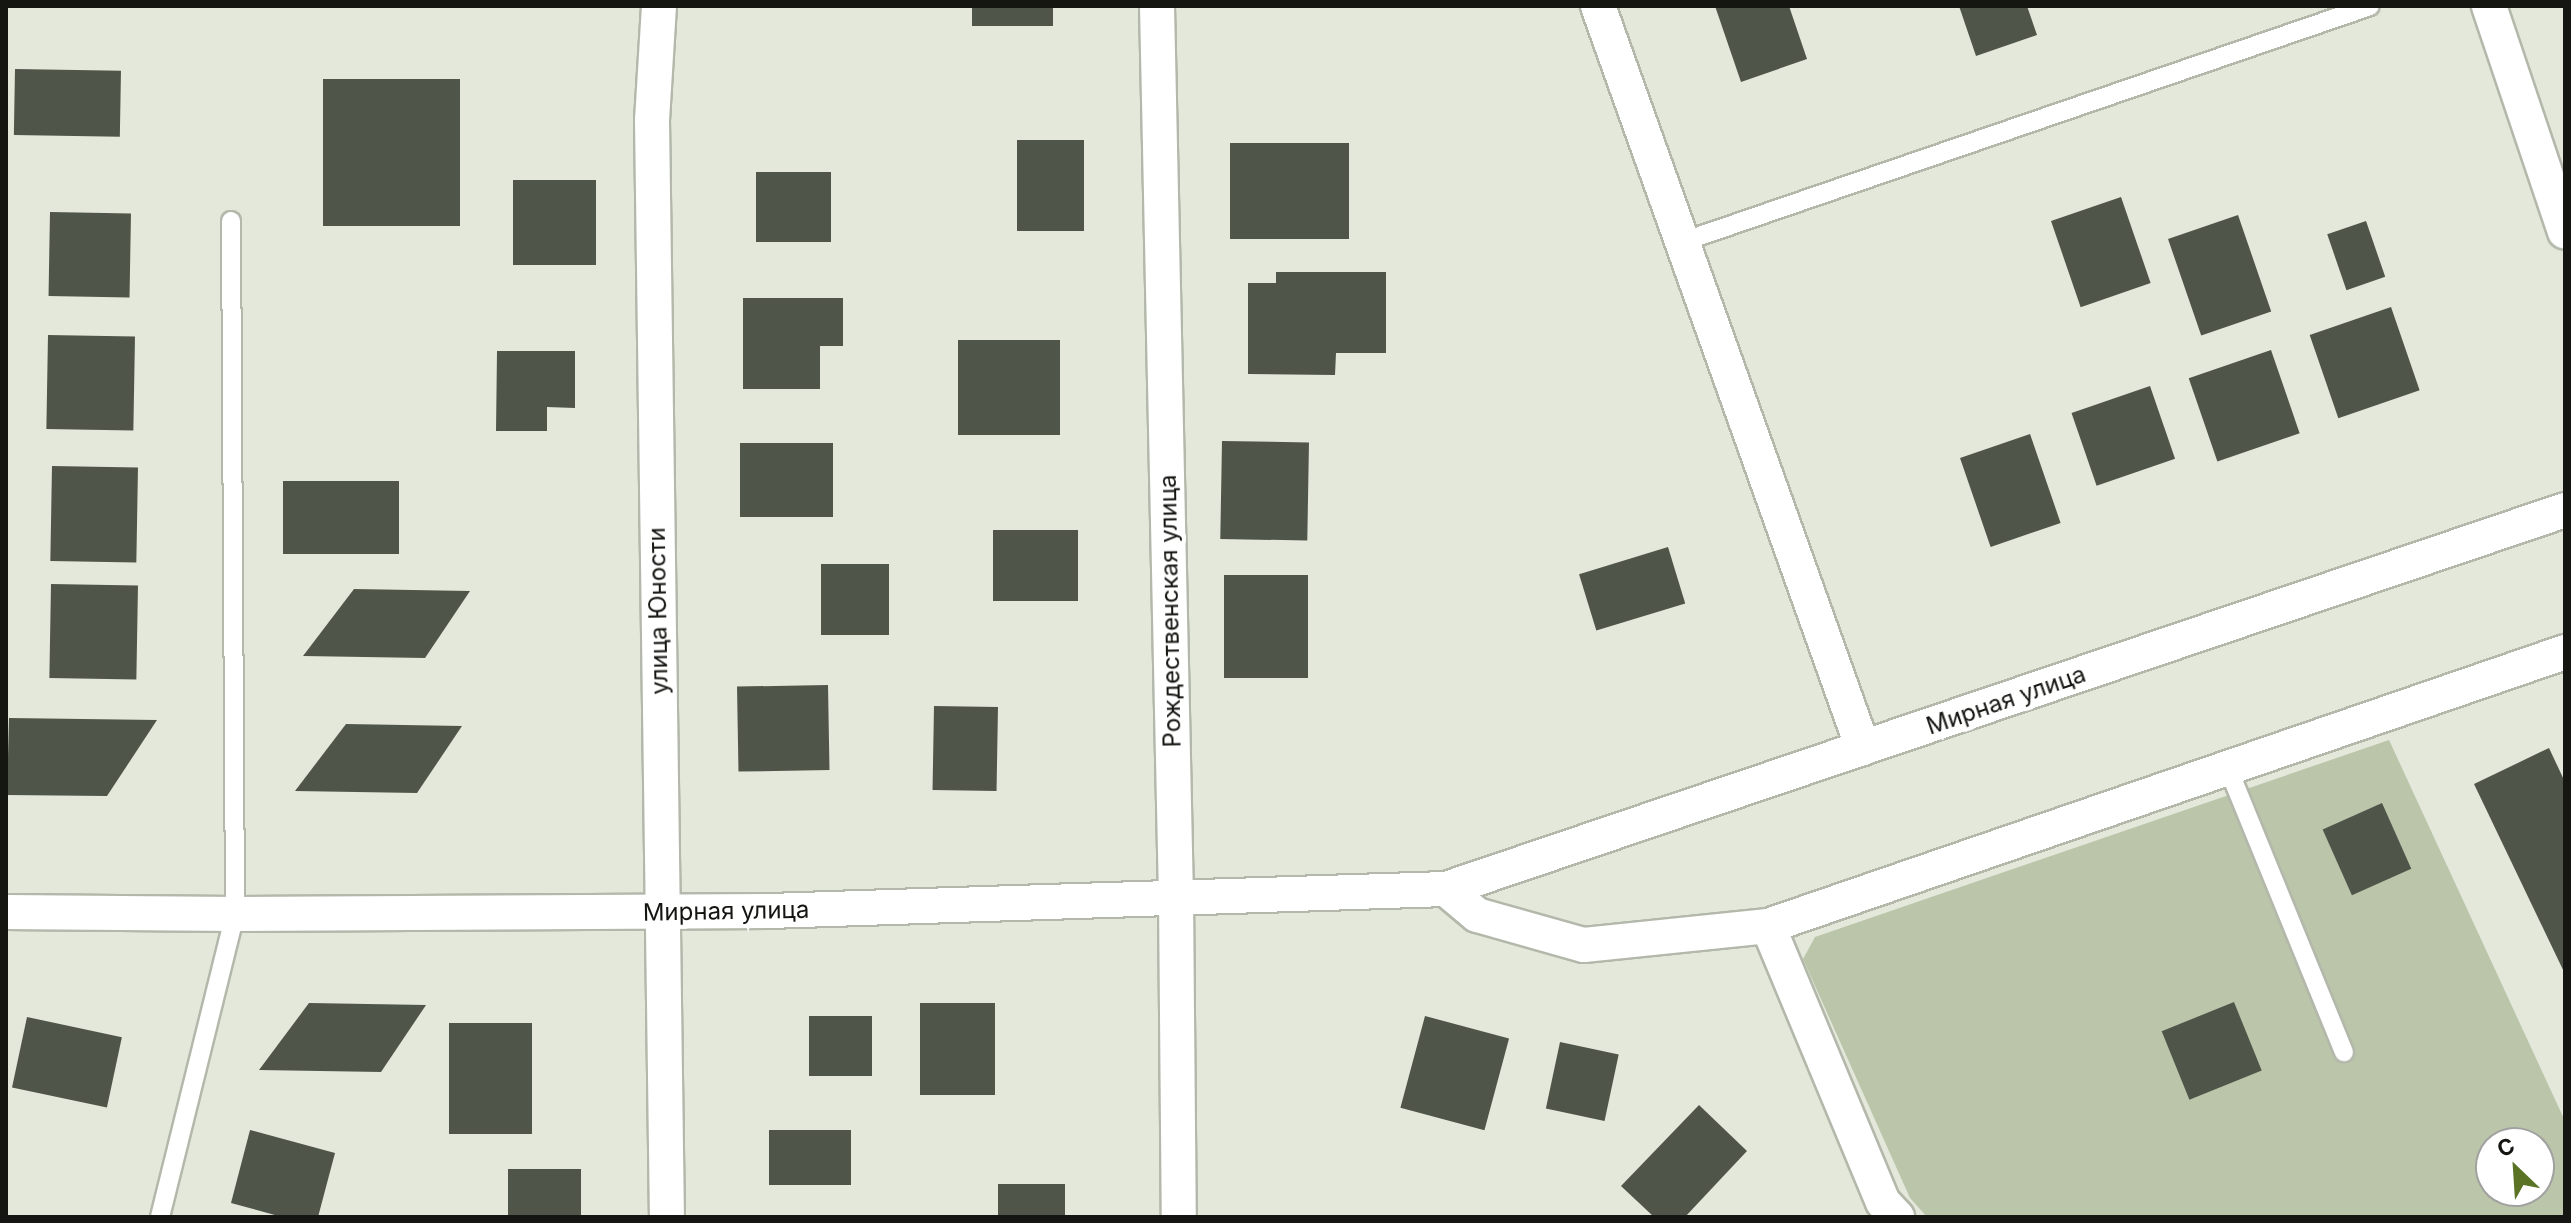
<!DOCTYPE html>
<meta charset="utf-8">
<style>
body{margin:0}
#map{position:relative;width:2571px;height:1223px;overflow:hidden;background:#e3e8db;font-family:Inter,sans-serif}
div>[style]{position:absolute}
.green>*{inset:0;background:#bac5aa}
.building>*{inset:0;background:#50554a;transform-origin:0 0}
.roads{filter:drop-shadow(2px 0 #b3b8ab) drop-shadow(-2px 0 #b3b8ab) drop-shadow(0 2px #b3b8ab) drop-shadow(0 -2px #b3b8ab)}
.service>*{height:18px;margin:-9px;padding:0 9px;transform-origin:9px;border-radius:9px;background:#fff}
.minor>*{height:34px;margin:-17px;padding:0 17px;transform-origin:17px;border-radius:17px;background:#fff}
span{translate:-50% -50%;white-space:nowrap;text-align:center;line-height:1.15;-webkit-text-stroke:8px #fff;paint-order:stroke}
.street-label{font-size:24px;color:#151612}
.frame{position:absolute;inset:0;border:8px solid #151612;pointer-events:none}
.north{position:absolute;left:2475px;top:1127px;width:80px;height:80px;box-sizing:border-box;background:#fff;border:2px solid #a1a2a0;border-radius:50%;rotate:335deg;font-size:22px;font-weight:700;line-height:32px;text-align:center;color:#151612}
.north::after{content:'';display:block;margin:auto;width:28px;height:36px;background:#5b7324;clip-path:polygon(50% 0,100% 100%,50% 72%,0 100%)}
</style>
<div id="map">
<div class="green">
<div style="clip-path:polygon(evenodd,2389px 740px,2565px 1121px,2565px 1217px,1927px 1217px,1910px 1198px,1803px 959px,1815px 937px,2389px 740px,2491px 1143px,2539px 1143px,2539px 1191px,2491px 1191px,2491px 1143px)"></div>
</div>
<div class="building">
<div style="left:972px;top:6px;width:81px;height:20px"></div>
<div style="clip-path:polygon(1715px 6px,1789px 6px,1807px 59px,1741px 82px)"></div>
<div style="clip-path:polygon(1959px 6px,2027px 6px,2037px 35px,1976px 56px)"></div>
<div style="left:15px;top:69px;width:106px;height:66px;rotate:1deg"></div>
<div style="left:323px;top:79px;width:137px;height:147px"></div>
<div style="left:1017px;top:140px;width:67px;height:91px"></div>
<div style="left:1230px;top:143px;width:119px;height:96px"></div>
<div style="left:756px;top:172px;width:75px;height:70px"></div>
<div style="left:513px;top:180px;width:83px;height:85px"></div>
<div style="left:2121px;top:197px;width:91px;height:74px;rotate:71deg"></div>
<div style="left:50px;top:212px;width:81px;height:84px;rotate:1deg"></div>
<div style="left:2238px;top:215px;width:102px;height:74px;rotate:71deg"></div>
<div style="left:2366px;top:221px;width:59px;height:41px;rotate:71deg"></div>
<div style="clip-path:polygon(1276px 272px,1386px 272px,1386px 353px,1336px 353px,1335px 375px,1248px 374px,1248px 283px,1276px 283px)"></div>
<div style="clip-path:polygon(743px 298px,843px 298px,843px 346px,820px 346px,820px 389px,743px 389px)"></div>
<div style="left:2391px;top:307px;width:88px;height:86px;rotate:71deg"></div>
<div style="left:48px;top:335px;width:87px;height:94px;rotate:1deg"></div>
<div style="left:958px;top:340px;width:102px;height:95px"></div>
<div style="left:2271px;top:350px;width:88px;height:87px;rotate:71deg"></div>
<div style="clip-path:polygon(497px 351px,575px 351px,575px 408px,547px 407px,547px 431px,496px 431px)"></div>
<div style="left:2150px;top:386px;width:77px;height:83px;rotate:71deg"></div>
<div style="left:2030px;top:434px;width:94px;height:74px;rotate:71deg"></div>
<div style="left:1222px;top:441px;width:87px;height:98px;rotate:1deg"></div>
<div style="left:740px;top:443px;width:93px;height:74px"></div>
<div style="left:52px;top:466px;width:86px;height:95px;rotate:1deg"></div>
<div style="left:283px;top:481px;width:116px;height:73px"></div>
<div style="left:993px;top:530px;width:85px;height:71px"></div>
<div style="left:1668px;top:547px;width:59px;height:93px;rotate:73deg"></div>
<div style="left:821px;top:564px;width:68px;height:71px"></div>
<div style="left:1224px;top:575px;width:84px;height:103px"></div>
<div style="left:51px;top:584px;width:87px;height:94px;rotate:1deg"></div>
<div style="clip-path:polygon(354px 589px,470px 591px,425px 658px,303px 656px)"></div>
<div style="left:828px;top:685px;width:85px;height:91px;rotate:89deg"></div>
<div style="left:934px;top:706px;width:64px;height:84px;rotate:1deg"></div>
<div style="clip-path:polygon(9px 718px,157px 720px,107px 796px,7px 795px)"></div>
<div style="clip-path:polygon(346px 724px,462px 726px,417px 793px,295px 791px)"></div>
<div style="clip-path:polygon(2549px 748px,2565px 782px,2565px 974px,2474px 784px)"></div>
<div style="left:2382px;top:803px;width:72px;height:65px;rotate:66deg"></div>
<div style="left:2234px;top:1002px;width:74px;height:78px;rotate:68deg"></div>
<div style="clip-path:polygon(309px 1003px,426px 1005px,381px 1072px,259px 1070px)"></div>
<div style="left:920px;top:1003px;width:75px;height:92px"></div>
<div style="left:872px;top:1016px;width:60px;height:63px;rotate:90deg"></div>
<div style="left:1425px;top:1016px;width:87px;height:95px;rotate:15deg"></div>
<div style="left:27px;top:1017px;width:97px;height:72px;rotate:12deg"></div>
<div style="left:532px;top:1023px;width:111px;height:83px;rotate:90deg"></div>
<div style="left:1560px;top:1042px;width:60px;height:68px;rotate:12deg"></div>
<div style="clip-path:polygon(1699px 1105px,1747px 1151px,1685px 1217px,1654px 1217px,1621px 1186px)"></div>
<div style="clip-path:polygon(250px 1130px,335px 1153px,318px 1217px,282px 1217px,231px 1203px)"></div>
<div style="left:769px;top:1130px;width:82px;height:55px"></div>
<div style="left:581px;top:1169px;width:48px;height:73px;rotate:90deg"></div>
<div style="left:1065px;top:1184px;width:33px;height:67px;rotate:90deg"></div>
</div>
<div class="roads">
<div class="service">
<div style="left:1682px;top:242px;width:727px;rotate:-18.93deg"></div>
<div style="left:2228px;top:768px;width:307px;rotate:67.8deg"></div>
<div style="left:160px;top:1217px;width:312px;rotate:-76.1deg"></div>
<div style="left:235px;top:914px;width:693px;rotate:-90.33deg"></div>
</div>
<div class="minor">
<div style="left:659px;top:6px;width:114px;rotate:93.5deg"></div>
<div style="left:652px;top:120px;width:1097px;rotate:89.22deg"></div>
<div style="left:1157px;top:6px;width:892px;rotate:88.78deg"></div>
<div style="left:1176px;top:898px;width:319px;rotate:89.5deg"></div>
<div style="left:1598px;top:6px;width:788px;rotate:70.35deg"></div>
<div style="left:2489px;top:6px;width:238px;rotate:71.4deg"></div>
<div style="left:1446px;top:889px;width:40px;rotate:40deg"></div>
<div style="left:1477px;top:915px;width:111px;rotate:15.7deg"></div>
<div style="left:1584px;top:945px;width:185px;rotate:-5.9deg"></div>
<div style="left:1768px;top:926px;width:843px;rotate:-18.97deg"></div>
<div style="left:6px;top:912px;width:229px;rotate:0.5deg"></div>
<div style="left:235px;top:914px;width:534px;rotate:-0.32deg"></div>
<div style="left:769px;top:911px;width:677px;rotate:-1.86deg"></div>
<div style="left:1446px;top:889px;width:1181px;rotate:-18.71deg"></div>
<div style="left:1768px;top:926px;width:299px;rotate:67.4deg"></div>
<div style="left:1883px;top:1202px;width:21px;rotate:47deg"></div>
</div>
</div>
<div class="street-label">
<span style="left:658px;top:611px;rotate:-91deg">улица Юности</span>
<span style="left:1170px;top:611px;rotate:-91deg">Рождественская улица</span>
<span style="left:2006px;top:700px;rotate:-19deg">Мирная улица</span>
<span style="left:726px;top:911px;rotate:-1deg">Мирная улица</span>
</div>
<div class="frame"></div>
<div class="north">С</div>
</div>
